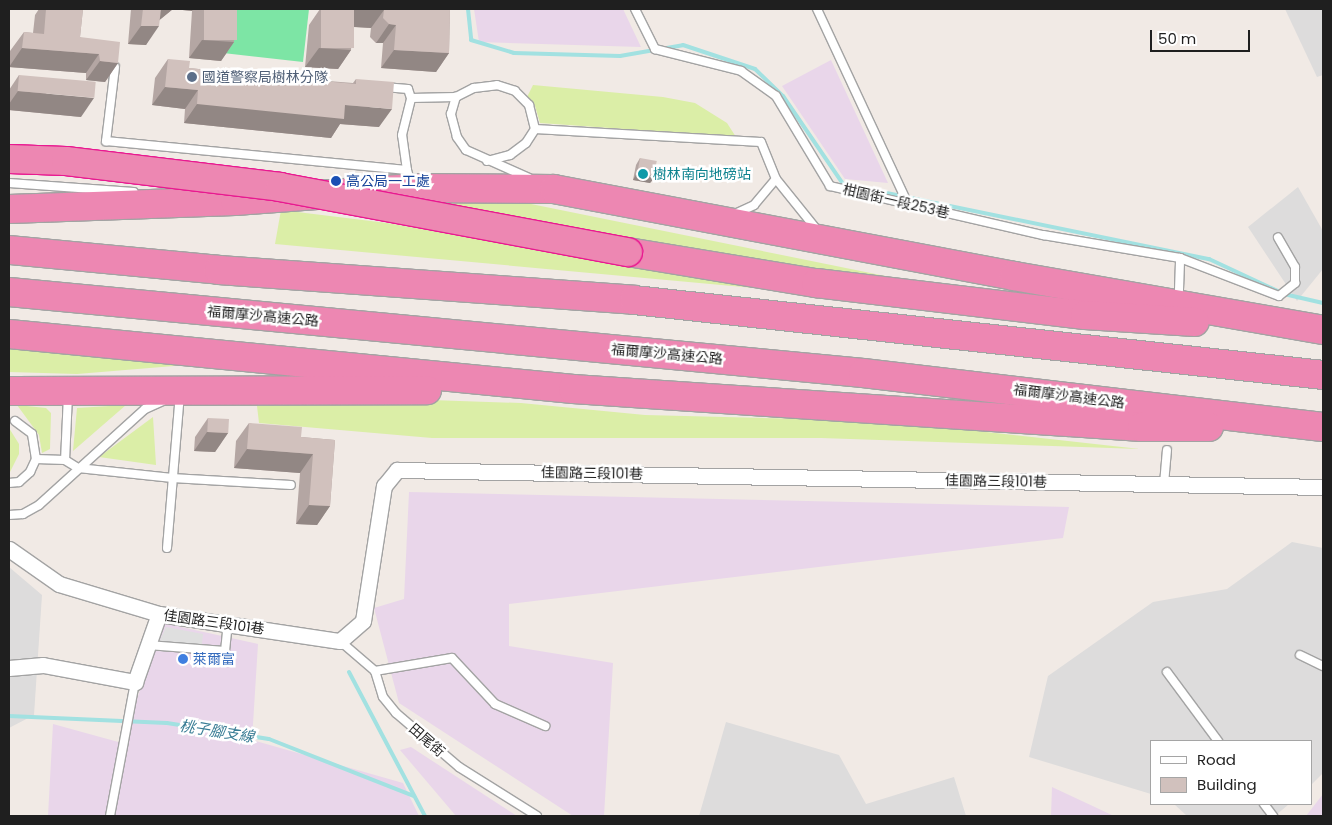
<!DOCTYPE html>
<meta charset="utf-8">
<style>
body{margin:0}
#map{position:relative;width:1332px;height:825px;overflow:hidden;background:#f1eae5;font-family:Poppins,"Noto Sans TC",sans-serif}
div>[style]{position:absolute}
.residential>*{inset:0;background:#dddcdc}
.industrial>*{inset:0;background:#e9d6ea}
.grass>*{inset:0;background:#dbeea7}
.pitch>*{inset:0;background:#7de5a5}
.parking>*{inset:0;background:#dfdfdf}
.stream>*{height:4px;margin:-2px;padding:0 2px;transform-origin:2px;border-radius:2px;background:#a2e1e1}
.roads{filter:drop-shadow(1px 0 #a3a3a3) drop-shadow(-1px 0 #a3a3a3) drop-shadow(0 1px #a3a3a3) drop-shadow(0 -1px #a3a3a3)}
.lane>*{height:8px;margin:-4px;padding:0 4px;transform-origin:4px;border-radius:4px;background:#fff}
.street>*{height:15px;margin:-7.5px;padding:0 7.5px;transform-origin:7.5px;border-radius:7.5px;background:#fff}
.highway>*{height:28px;margin:-14px;padding:0 14px;transform-origin:14px;border-radius:14px;background:#ed87b2}
.bridges{filter:drop-shadow(1px 0 #e81990) drop-shadow(-1px 0 #e81990) drop-shadow(0 1px #e81990) drop-shadow(0 -1px #e81990)}
.highway-bridge>*{height:28px;margin:-14px;padding:0 14px;transform-origin:14px;border-radius:14px;background:#ed87b2}
.wall>*{inset:0;background:#b4a6a3}
.shaded-wall>*{inset:0;background:#928784}
.building>*{inset:0;background:#d1c1bd;transform-origin:0 0}
.dots>*{width:14px;height:14px;translate:-50% -50%;box-sizing:border-box;border:2px solid #fff;border-radius:50%}
span{translate:-50% -50%;white-space:nowrap;text-align:center;line-height:1.15;-webkit-text-stroke:5px #fff;paint-order:stroke}
.service-label{font-size:14px;color:#4e5e75}
.left{translate:0 -50%;text-align:left}
.culture-label{font-size:14px;color:#0d838f}
.transit-label{font-size:14px;color:#164399}
.street-label{font-size:14px;color:#1f1f1f}
.shop-label{font-size:14px;color:#366cbe}
.water-label{font-size:15px;color:#3a7d95;font-style:italic}
.frame{position:absolute;inset:0;border:10px solid #1f1f1f;pointer-events:none}
.legend{position:absolute;left:1150px;top:740px;width:162px;height:65px;box-sizing:border-box;background:#fff;border:1px solid #a5a5a5;margin:0;padding:6px 9px;list-style:none;font-size:15px;color:#1f1f1f}
.legend li{display:flex;align-items:center;gap:10px;height:25px}
.legend b{width:25px;border:1px solid #a5a5a5}
.scale{position:absolute;left:1150px;top:30px;width:100px;height:22px;box-sizing:border-box;border:2px solid #1f1f1f;border-top:0;padding-left:6px;font-size:15px;line-height:18px;white-space:nowrap;color:#1f1f1f;-webkit-text-stroke:4px #fff;paint-order:stroke}
</style>
<div id="map">
<div class="residential">
<div style="clip-path:polygon(1285px 9px,1323px 9px,1323px 75px,1317px 77px)"></div>
<div style="clip-path:polygon(1298px 187px,1323px 231px,1323px 269px,1297px 301px,1248px 227px)"></div>
<div style="clip-path:polygon(1292px 542px,1323px 548px,1323px 773px,1311px 785px,1311px 741px,1151px 741px,1151px 794px,1029px 757px,1048px 676px,1153px 602px,1227px 589px)"></div>
<div style="clip-path:polygon(9px 567px,42px 595px,34px 715px,9px 728px)"></div>
<div style="clip-path:polygon(726px 722px,839px 755px,866px 804px,954px 777px,966px 816px,699px 816px)"></div>
<div style="clip-path:polygon(1174px 804px,1289px 804px,1275px 816px,1187px 816px)"></div>
</div>
<div class="industrial">
<div style="clip-path:polygon(474px 9px,623px 9px,641px 47px,479px 42px)"></div>
<div style="clip-path:polygon(831px 60px,888px 183px,845px 179px,782px 86px)"></div>
<div style="clip-path:polygon(409px 492px,1069px 507px,1063px 538px,509px 604px,509px 646px,613px 663px,604px 816px,573px 816px,399px 703px,374px 608px,404px 599px)"></div>
<div style="clip-path:polygon(163px 623px,258px 644px,252px 740px,403px 783px,419px 816px,48px 816px,53px 724px,122px 743px)"></div>
<div style="clip-path:polygon(411px 747px,517px 816px,456px 816px,400px 750px)"></div>
<div style="clip-path:polygon(1052px 787px,1114px 816px,1051px 816px)"></div>
<div style="clip-path:polygon(1323px 794px,1323px 816px,1306px 816px)"></div>
</div>
<div class="grass">
<div style="clip-path:polygon(533px 85px,663px 97px,695px 103px,727px 123px,736px 137px,540px 123px,535px 106px,527px 97px)"></div>
<div style="clip-path:polygon(489px 196px,531px 204px,900px 279px,796px 272px,398px 200px)"></div>
<div style="clip-path:polygon(281px 210px,387px 223px,754px 288px,275px 244px)"></div>
<div style="clip-path:polygon(9px 347px,186px 365px,77px 374px,9px 372px)"></div>
<div style="clip-path:polygon(431px 400px,521px 403px,645px 415px,886px 421px,1140px 449px,821px 438px,432px 438px,259px 423px,257px 406px)"></div>
<div style="clip-path:polygon(17px 405px,46px 408px,51px 413px,50px 449px,42px 453px,39px 435px)"></div>
<div style="clip-path:polygon(126px 405px,73px 451px,77px 408px)"></div>
<div style="clip-path:polygon(153px 417px,156px 465px,99px 457px)"></div>
<div style="clip-path:polygon(9px 428px,19px 444px,19px 454px,9px 474px)"></div>
</div>
<div class="pitch">
<div style="clip-path:polygon(228px 9px,309px 9px,303px 62px,223px 53px)"></div>
</div>
<div class="parking">
<div style="clip-path:polygon(166px 627px,203px 634px,201px 653px,155px 651px)"></div>
</div>
<div class="stream">
<div style="left:468px;top:9px;width:31px;rotate:84deg"></div>
<div style="left:471px;top:40px;width:45px;rotate:16.8deg"></div>
<div style="left:514px;top:53px;width:106px;rotate:1.6deg"></div>
<div style="left:620px;top:56px;width:35px;rotate:-10deg"></div>
<div style="left:661px;top:49px;width:22px;rotate:-10deg"></div>
<div style="left:683px;top:45px;width:76px;rotate:18.4deg"></div>
<div style="left:755px;top:69px;width:39px;rotate:44deg"></div>
<div style="left:783px;top:96px;width:107px;rotate:55.7deg"></div>
<div style="left:843px;top:184px;width:374px;rotate:11.6deg"></div>
<div style="left:1209px;top:259px;width:83px;rotate:25deg"></div>
<div style="left:1284px;top:294px;width:40px;rotate:13deg"></div>
<div style="left:349px;top:672px;width:163px;rotate:62.2deg"></div>
<div style="left:9px;top:716px;width:158px;rotate:2.5deg"></div>
<div style="left:167px;top:723px;width:103px;rotate:8.9deg"></div>
<div style="left:269px;top:739px;width:156px;rotate:21.5deg"></div>
</div>
<div class="roads">
<div class="lane">
<div style="left:635px;top:9px;width:45px;rotate:63.4deg"></div>
<div style="left:655px;top:49px;width:89px;rotate:14.3deg"></div>
<div style="left:741px;top:71px;width:43px;rotate:35.5deg"></div>
<div style="left:776px;top:96px;width:105px;rotate:59deg"></div>
<div style="left:830px;top:186px;width:219px;rotate:13deg"></div>
<div style="left:1043px;top:235px;width:139px;rotate:9.5deg"></div>
<div style="left:1180px;top:258px;width:106px;rotate:21deg"></div>
<div style="left:1279px;top:296px;width:21px;rotate:-39deg"></div>
<div style="left:1295px;top:283px;width:16px;rotate:-90deg"></div>
<div style="left:1295px;top:267px;width:34px;rotate:-120deg"></div>
<div style="left:817px;top:9px;width:213px;rotate:65deg"></div>
<div style="left:115px;top:67px;width:75px;rotate:96.9deg"></div>
<div style="left:106px;top:141px;width:302px;rotate:5.5deg"></div>
<div style="left:407px;top:170px;width:15px;rotate:74deg"></div>
<div style="left:384px;top:87px;width:24px;rotate:5deg"></div>
<div style="left:408px;top:89px;width:9px;rotate:72deg"></div>
<div style="left:411px;top:98px;width:45px;rotate:-1.3deg"></div>
<div style="left:487px;top:161px;width:24px;rotate:-15deg"></div>
<div style="left:510px;top:155px;width:20px;rotate:-37deg"></div>
<div style="left:526px;top:143px;width:17px;rotate:-57deg"></div>
<div style="left:407px;top:170px;width:35px;rotate:-98deg"></div>
<div style="left:402px;top:135px;width:38px;rotate:-76deg"></div>
<div style="left:529px;top:178px;width:69px;rotate:-156deg"></div>
<div style="left:466px;top:150px;width:16px;rotate:-125deg"></div>
<div style="left:457px;top:137px;width:24px;rotate:-105deg"></div>
<div style="left:451px;top:114px;width:18px;rotate:-74deg"></div>
<div style="left:456px;top:97px;width:20px;rotate:-27deg"></div>
<div style="left:474px;top:88px;width:23px;rotate:-7deg"></div>
<div style="left:497px;top:85px;width:19px;rotate:18deg"></div>
<div style="left:515px;top:91px;width:20px;rotate:45deg"></div>
<div style="left:529px;top:105px;width:25px;rotate:76deg"></div>
<div style="left:535px;top:129px;width:226px;rotate:3.3deg"></div>
<div style="left:761px;top:142px;width:40px;rotate:68deg"></div>
<div style="left:776px;top:179px;width:67px;rotate:51.1deg"></div>
<div style="left:9px;top:183px;width:125px;rotate:4.1deg"></div>
<div style="left:735px;top:214px;width:21px;rotate:-25deg"></div>
<div style="left:754px;top:205px;width:34px;rotate:-50deg"></div>
<div style="left:1179px;top:290px;width:32px;rotate:-88deg"></div>
<div style="left:68px;top:395px;width:65px;rotate:92.6deg"></div>
<div style="left:65px;top:460px;width:15px;rotate:32deg"></div>
<div style="left:78px;top:468px;width:95px;rotate:6.1deg"></div>
<div style="left:172px;top:478px;width:119px;rotate:3.4deg"></div>
<div style="left:15px;top:421px;width:21px;rotate:37deg"></div>
<div style="left:32px;top:434px;width:25px;rotate:81deg"></div>
<div style="left:36px;top:459px;width:29px;rotate:2deg"></div>
<div style="left:9px;top:483px;width:10px;rotate:-6deg"></div>
<div style="left:19px;top:482px;width:15px;rotate:-42deg"></div>
<div style="left:30px;top:472px;width:14px;rotate:-65deg"></div>
<div style="left:1164px;top:484px;width:34px;rotate:-85deg"></div>
<div style="left:9px;top:515px;width:14px;rotate:-4deg"></div>
<div style="left:23px;top:514px;width:18px;rotate:-29deg"></div>
<div style="left:39px;top:505px;width:143px;rotate:-42.2deg"></div>
<div style="left:145px;top:409px;width:20px;rotate:-24deg"></div>
<div style="left:167px;top:548px;width:155px;rotate:-85.2deg"></div>
<div style="left:340px;top:641px;width:46px;rotate:40.6deg"></div>
<div style="left:375px;top:671px;width:27px;rotate:73deg"></div>
<div style="left:383px;top:697px;width:21px;rotate:51deg"></div>
<div style="left:396px;top:713px;width:83px;rotate:40.6deg"></div>
<div style="left:459px;top:767px;width:92px;rotate:32.1deg"></div>
<div style="left:148px;top:645px;width:77px;rotate:4.5deg"></div>
<div style="left:225px;top:651px;width:27px;rotate:-84deg"></div>
<div style="left:1300px;top:655px;width:25px;rotate:26deg"></div>
<div style="left:375px;top:671px;width:78px;rotate:-9.6deg"></div>
<div style="left:452px;top:658px;width:63px;rotate:46.9deg"></div>
<div style="left:495px;top:704px;width:55px;rotate:23.7deg"></div>
<div style="left:1167px;top:672px;width:86px;rotate:53.5deg"></div>
<div style="left:1264px;top:804px;width:15px;rotate:53deg"></div>
<div style="left:110px;top:816px;width:136px;rotate:-79.4deg"></div>
</div>
<div class="street">
<div style="left:9px;top:549px;width:61px;rotate:35deg"></div>
<div style="left:59px;top:584px;width:104px;rotate:16.7deg"></div>
<div style="left:159px;top:614px;width:183px;rotate:8.5deg"></div>
<div style="left:340px;top:641px;width:30px;rotate:-41deg"></div>
<div style="left:363px;top:621px;width:137px;rotate:-81.2deg"></div>
<div style="left:384px;top:486px;width:21px;rotate:-51deg"></div>
<div style="left:397px;top:470px;width:926px;rotate:1.05deg"></div>
<div style="left:9px;top:668px;width:34px;rotate:-5deg"></div>
<div style="left:43px;top:665px;width:94px;rotate:10.5deg"></div>
<div style="left:135px;top:682px;width:72px;rotate:-70.6deg"></div>
</div>
<div class="highway">
<div style="left:9px;top:209px;width:226px;rotate:-2deg"></div>
<div style="left:235px;top:201px;width:178px;rotate:-4.2deg"></div>
<div style="left:413px;top:188px;width:141px;rotate:0.4deg"></div>
<div style="left:554px;top:189px;width:468px;rotate:10.7deg"></div>
<div style="left:1014px;top:276px;width:314px;rotate:9.9deg"></div>
<div style="left:9px;top:250px;width:211px;rotate:5.4deg"></div>
<div style="left:219px;top:270px;width:416px;rotate:4.1deg"></div>
<div style="left:634px;top:300px;width:693px;rotate:6.21deg"></div>
<div style="left:628px;top:252px;width:191px;rotate:9.4deg"></div>
<div style="left:816px;top:283px;width:271px;rotate:6.8deg"></div>
<div style="left:1085px;top:315px;width:110px;rotate:3.6deg"></div>
<div style="left:9px;top:292px;width:858px;rotate:5.42deg"></div>
<div style="left:863px;top:373px;width:463px;rotate:6.7deg"></div>
<div style="left:9px;top:334px;width:567px;rotate:5.57deg"></div>
<div style="left:573px;top:389px;width:570px;rotate:3.82deg"></div>
<div style="left:1142px;top:427px;width:67px"></div>
<div style="left:9px;top:391px;width:418px;rotate:-0.1deg"></div>
</div>
</div>
<div class="bridges">
<div class="highway-bridge">
<div style="left:9px;top:159px;width:57px;rotate:2deg"></div>
<div style="left:66px;top:161px;width:216px;rotate:6.9deg"></div>
<div style="left:280px;top:187px;width:354px;rotate:10.6deg"></div>
</div>
</div>
<div class="wall">
<div style="clip-path:polygon(39px 9px,83px 9px,80px 37px,118px 63px,105px 82px,86px 80px,86px 73px,9px 67px,10px 51px,24px 32px,33px 33px,35px 15px)"></div>
<div style="clip-path:polygon(131px 9px,237px 9px,234px 42px,221px 61px,189px 58px,192px 11px,173px 9px,159px 20px,146px 45px,128px 44px)"></div>
<div style="clip-path:polygon(320px 9px,450px 9px,449px 53px,436px 72px,381px 68px,383px 43px,376px 43px,370px 37px,371px 28px,353px 27px,351px 50px,338px 69px,305px 67px,309px 25px)"></div>
<div style="clip-path:polygon(168px 59px,189px 68px,265px 76px,353px 83px,356px 79px,379px 127px,340px 124px,331px 138px,184px 123px,185px 109px,152px 105px,155px 78px)"></div>
<div style="clip-path:polygon(19px 75px,81px 117px,9px 110px,9px 90px)"></div>
<div style="clip-path:polygon(640px 158px,655px 177px,650px 183px,633px 180px,636px 165px)"></div>
<div style="clip-path:polygon(208px 418px,228px 433px,215px 452px,194px 451px,195px 437px)"></div>
<div style="clip-path:polygon(249px 423px,301px 437px,335px 440px,330px 506px,317px 525px,296px 524px,300px 473px,234px 468px,236px 441px)"></div>
</div>
<div class="shaded-wall">
<div style="clip-path:polygon(157px 9px,193px 9px,192px 11px,173px 9px,156px 23px)"></div>
<div style="clip-path:polygon(354px 9px,372px 9px,384px 10px,371px 28px,341px 26px)"></div>
<div style="clip-path:polygon(389px 24px,396px 25px,383px 43px,376px 43px)"></div>
<div style="clip-path:polygon(141px 26px,159px 26px,146px 45px,128px 44px)"></div>
<div style="clip-path:polygon(202px 40px,234px 42px,221px 61px,189px 58px)"></div>
<div style="clip-path:polygon(22px 48px,99px 54px,86px 73px,9px 67px)"></div>
<div style="clip-path:polygon(319px 48px,351px 50px,338px 69px,305px 67px)"></div>
<div style="clip-path:polygon(394px 50px,449px 53px,436px 72px,381px 68px)"></div>
<div style="clip-path:polygon(100px 61px,118px 63px,105px 82px,86px 80px)"></div>
<div style="clip-path:polygon(165px 87px,198px 90px,185px 109px,152px 105px)"></div>
<div style="clip-path:polygon(18px 91px,94px 98px,81px 117px,9px 110px,9px 104px)"></div>
<div style="clip-path:polygon(197px 104px,345px 105px,392px 109px,379px 127px,340px 124px,331px 138px,184px 123px)"></div>
<div style="clip-path:polygon(637px 173px,655px 177px,650px 183px,633px 180px)"></div>
<div style="clip-path:polygon(207px 432px,228px 433px,215px 452px,194px 451px)"></div>
<div style="clip-path:polygon(247px 449px,313px 454px,300px 473px,234px 468px)"></div>
<div style="clip-path:polygon(309px 505px,330px 506px,317px 525px,296px 524px)"></div>
</div>
<div class="building">
<div style="clip-path:polygon(46px 9px,83px 9px,80px 37px,120px 42px,118px 63px,100px 61px,99px 54px,22px 48px,24px 32px,44px 34px)"></div>
<div style="clip-path:polygon(143px 9px,161px 9px,159px 26px,141px 26px)"></div>
<div style="left:204px;top:9px;width:33px;height:31px"></div>
<div style="left:321px;top:9px;width:33px;height:39px"></div>
<div style="clip-path:polygon(372px 9px,450px 9px,449px 53px,394px 50px,396px 25px,389px 24px,383px 18px,384px 10px)"></div>
<div style="clip-path:polygon(168px 59px,190px 61px,189px 68px,265px 76px,356px 84px,356px 79px,394px 82px,392px 109px,345px 105px,344px 119px,197px 104px,198px 90px,165px 87px)"></div>
<div style="left:19px;top:75px;width:77px;height:16px;rotate:5deg"></div>
<div style="left:640px;top:158px;width:17px;height:15px;rotate:10deg"></div>
<div style="left:208px;top:418px;width:21px;height:14px;rotate:3deg"></div>
<div style="clip-path:polygon(249px 423px,302px 427px,301px 437px,335px 440px,330px 506px,309px 505px,313px 454px,247px 449px)"></div>
</div>
<div class="dots">
<div style="left:192px;top:77px;background:#5c6f8a"></div>
<div style="left:643px;top:174px;background:#0f9aa8"></div>
<div style="left:336px;top:181px;background:#1a4fb4"></div>
<div style="left:183px;top:659px;background:#3f7fe0"></div>
</div>
<div class="service-label">
<span class="left" style="left:202px;top:77px">國道警察局樹林分隊</span>
</div>
<div class="culture-label">
<span class="left" style="left:653px;top:174px">樹林南向地磅站</span>
</div>
<div class="transit-label">
<span class="left" style="left:346px;top:181px">高公局一工處</span>
</div>
<div class="street-label">
<span style="left:896px;top:201px;rotate:13deg">柑園街一段253巷</span>
<span style="left:263px;top:316px;rotate:5deg">福爾摩沙高速公路</span>
<span style="left:667px;top:354px;rotate:5deg">福爾摩沙高速公路</span>
<span style="left:1069px;top:396px;rotate:7deg">福爾摩沙高速公路</span>
<span style="left:592px;top:473px;rotate:1deg">佳園路三段101巷</span>
<span style="left:996px;top:481px;rotate:1deg">佳園路三段101巷</span>
<span style="left:214px;top:622px;rotate:8deg">佳園路三段101巷</span>
<span style="left:427px;top:740px;rotate:41deg">田尾街</span>
</div>
<div class="shop-label">
<span class="left" style="left:193px;top:659px">萊爾富</span>
</div>
<div class="water-label">
<span style="left:217px;top:731px;rotate:9deg">桃子腳支線</span>
</div>
<div class="frame"></div>
<ul class="legend">
<li><b style="height:6px;background:#fff"></b>Road</li>
<li><b style="height:14px;background:#d1c1bd"></b>Building</li>
</ul>
<div class="scale">50 m</div>
</div>
